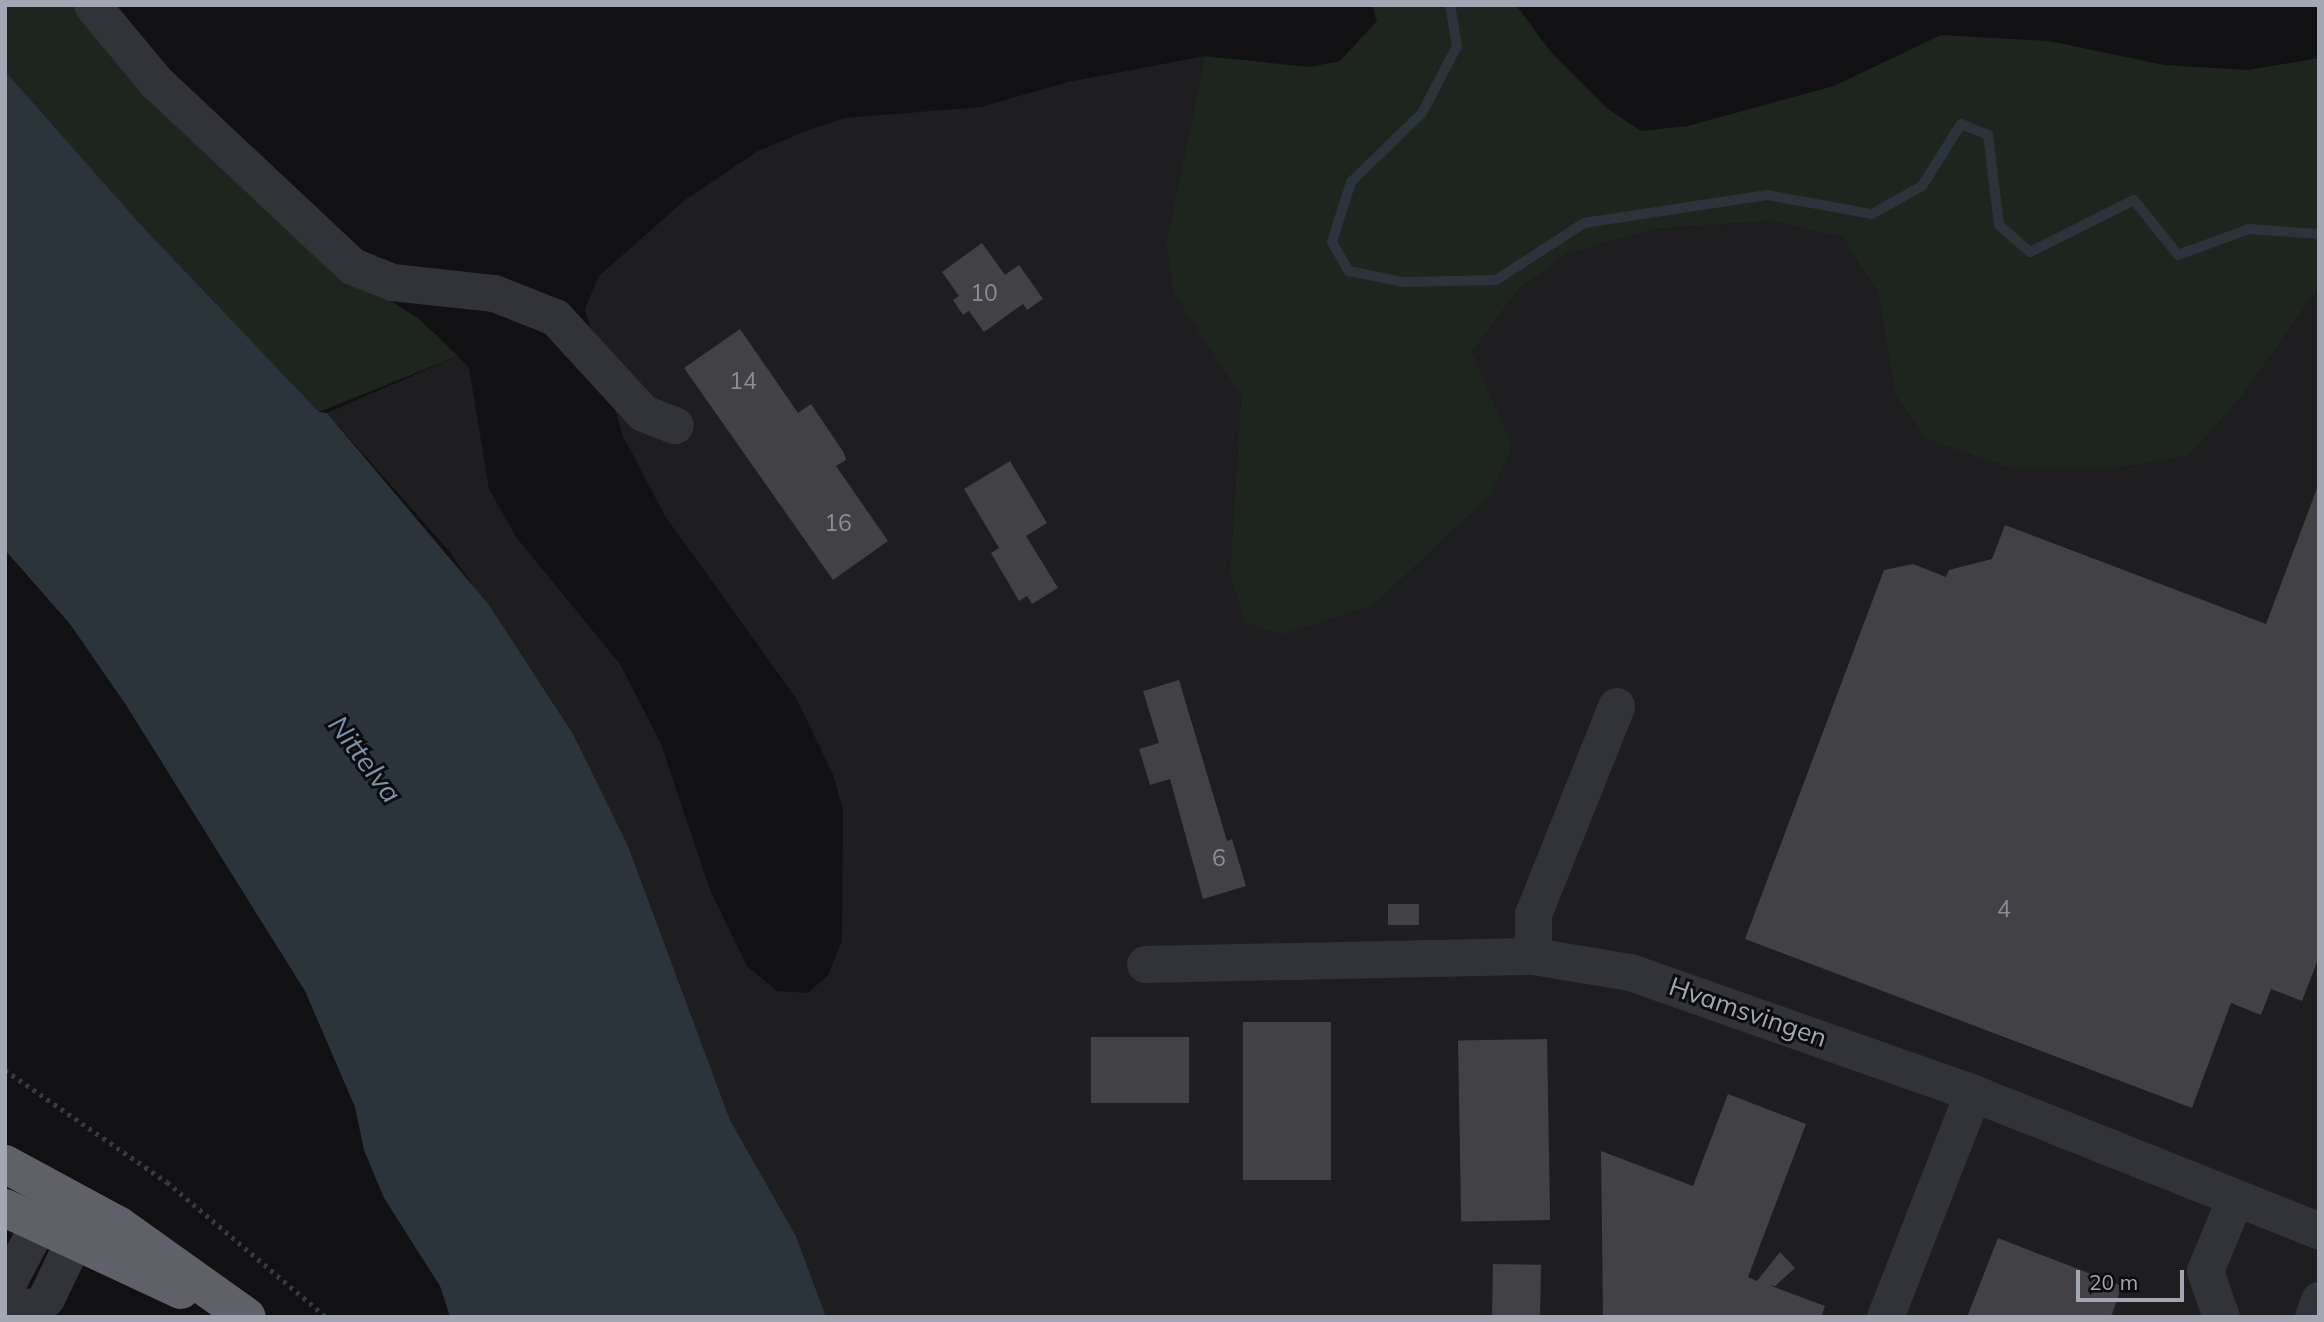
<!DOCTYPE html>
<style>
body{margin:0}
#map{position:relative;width:2324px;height:1322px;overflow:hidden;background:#111113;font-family:Mulish,sans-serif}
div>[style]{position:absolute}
.built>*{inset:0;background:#1e1d20}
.green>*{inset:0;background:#1e251f}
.water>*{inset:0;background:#2b333b}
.stream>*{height:10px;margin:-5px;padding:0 5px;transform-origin:5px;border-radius:5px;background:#2b333b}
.building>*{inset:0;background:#414146;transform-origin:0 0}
.path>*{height:4.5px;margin-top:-2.25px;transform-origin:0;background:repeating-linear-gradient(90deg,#393a3f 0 3.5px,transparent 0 8.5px)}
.minor>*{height:37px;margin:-18.5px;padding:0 18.5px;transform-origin:18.5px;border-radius:18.5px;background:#323338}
.highway>*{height:38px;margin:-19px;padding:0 19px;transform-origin:19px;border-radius:19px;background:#5f6068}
span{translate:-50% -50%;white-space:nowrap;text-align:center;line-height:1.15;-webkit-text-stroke:6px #0c0c0e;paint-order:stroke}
.number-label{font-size:23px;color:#8a8e98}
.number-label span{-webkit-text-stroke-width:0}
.street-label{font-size:26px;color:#a3a7b3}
.water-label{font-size:28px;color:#7b92ad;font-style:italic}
.frame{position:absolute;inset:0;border:7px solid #a3a7b3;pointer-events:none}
.scale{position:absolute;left:2076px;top:1270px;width:108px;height:32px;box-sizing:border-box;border:4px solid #a3a7b3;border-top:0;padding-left:9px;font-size:21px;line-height:24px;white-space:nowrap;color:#a3a7b3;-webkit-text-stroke:5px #0c0c0e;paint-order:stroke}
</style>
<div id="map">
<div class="built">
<div style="clip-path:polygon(1205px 56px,1166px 243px,1241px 395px,1230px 572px,1374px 605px,1490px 496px,1482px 380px,1472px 352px,1519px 289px,1567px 254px,1654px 229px,1771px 221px,1843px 237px,1878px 294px,1895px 395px,1927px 440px,2010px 468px,2118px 468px,2189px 456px,2243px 395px,2319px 287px,2319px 1317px,826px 1317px,796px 1236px,730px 1120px,628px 846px,555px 706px,450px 552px,327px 413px,458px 356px,469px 368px,489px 489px,516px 537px,620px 664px,661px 744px,710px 890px,747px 966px,777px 991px,808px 993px,828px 975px,842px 941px,843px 810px,833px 774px,796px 698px,665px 516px,623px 436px,585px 309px,599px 276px,685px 200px,758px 151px,806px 131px,845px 118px,981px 107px,1068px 82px)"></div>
</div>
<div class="green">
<div style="clip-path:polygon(5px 5px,101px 5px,355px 279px,418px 318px,458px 356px,319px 412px,142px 226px,5px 71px)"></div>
<div style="clip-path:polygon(1372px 5px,1516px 5px,1550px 51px,1608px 109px,1641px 131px,1688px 126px,1834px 86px,1941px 35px,2049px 41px,2164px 65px,2248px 70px,2319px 58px,2319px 287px,2243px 395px,2189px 456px,2118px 468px,2010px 468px,1927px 440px,1895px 395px,1878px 294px,1843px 237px,1771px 221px,1654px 229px,1567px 254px,1519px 289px,1472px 352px,1512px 447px,1490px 496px,1374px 605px,1283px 634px,1245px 623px,1230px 572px,1241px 395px,1174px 294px,1166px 243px,1205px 56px,1309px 67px,1340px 61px,1377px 21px)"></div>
</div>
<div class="water">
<div style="clip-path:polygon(5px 71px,142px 226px,319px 412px,327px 413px,489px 605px,573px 734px,628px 846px,730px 1120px,796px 1236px,826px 1317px,450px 1317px,440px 1286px,384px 1198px,364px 1150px,355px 1107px,305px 991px,126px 705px,70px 624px,5px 550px)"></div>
</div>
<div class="stream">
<div style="left:1450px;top:5px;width:42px;rotate:80.3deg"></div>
<div style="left:1457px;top:46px;width:76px;rotate:117.6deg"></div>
<div style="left:1422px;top:113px;width:99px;rotate:135.8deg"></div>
<div style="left:1351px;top:182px;width:63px;rotate:107.6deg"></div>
<div style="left:1332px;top:242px;width:34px;rotate:60deg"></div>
<div style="left:1349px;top:271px;width:55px;rotate:11.5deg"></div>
<div style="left:1403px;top:282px;width:93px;rotate:-1.2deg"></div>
<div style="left:1496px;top:280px;width:105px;rotate:-32.9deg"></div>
<div style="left:1584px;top:223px;width:185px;rotate:-8.7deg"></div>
<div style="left:1767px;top:195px;width:107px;rotate:10.3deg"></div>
<div style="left:1872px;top:214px;width:57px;rotate:-29.2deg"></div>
<div style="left:1922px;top:186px;width:73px;rotate:-57.8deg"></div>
<div style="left:1961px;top:124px;width:29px;rotate:22deg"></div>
<div style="left:1988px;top:135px;width:91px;rotate:83deg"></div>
<div style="left:1999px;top:225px;width:41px;rotate:41.1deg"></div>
<div style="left:2030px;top:252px;width:116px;rotate:-26.6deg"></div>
<div style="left:2134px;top:200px;width:70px;rotate:51.3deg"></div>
<div style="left:2178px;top:255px;width:76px;rotate:-20.1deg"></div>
<div style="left:2249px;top:229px;width:70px;rotate:4.1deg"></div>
</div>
<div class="building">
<div style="clip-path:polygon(982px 243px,1005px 275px,1019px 265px,1043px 299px,1027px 310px,1023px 304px,984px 332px,969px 311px,963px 315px,953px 300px,959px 296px,942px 272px)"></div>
<div style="clip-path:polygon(740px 329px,798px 413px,811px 404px,844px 453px,846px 460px,836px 466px,888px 541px,833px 580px,684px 368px)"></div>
<div style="clip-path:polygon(1010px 461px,1047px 523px,1026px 536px,1058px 588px,1032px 604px,1027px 596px,1019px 601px,991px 553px,999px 548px,964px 489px)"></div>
<div style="clip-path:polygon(2319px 483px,2319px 957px,2302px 1001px,2271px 989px,2261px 1015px,2231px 1003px,2192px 1108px,1745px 939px,1884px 570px,1913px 564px,1946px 577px,1949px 570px,1992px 559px,2005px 525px,2266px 624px)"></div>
<div style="clip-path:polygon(1179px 680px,1227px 841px,1232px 839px,1246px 886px,1203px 899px,1170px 779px,1150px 785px,1139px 749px,1159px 743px,1143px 691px)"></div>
<div style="left:1388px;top:904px;width:31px;height:21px"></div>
<div style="left:1331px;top:1022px;width:158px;height:88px;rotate:90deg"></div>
<div style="left:1091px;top:1037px;width:98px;height:66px"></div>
<div style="left:1547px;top:1039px;width:181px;height:89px;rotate:89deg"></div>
<div style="clip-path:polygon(1728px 1094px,1806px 1124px,1748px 1277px,1757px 1281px,1780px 1252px,1795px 1268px,1775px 1286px,1769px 1285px,1825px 1306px,1821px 1317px,1603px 1317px,1601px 1151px,1693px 1186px)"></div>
<div style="clip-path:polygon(1998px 1238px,2122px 1286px,2111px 1317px,1967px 1317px)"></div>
<div style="left:1493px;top:1264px;width:48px;height:53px;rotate:1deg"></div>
</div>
<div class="path">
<div style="left:5px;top:1070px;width:197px;rotate:34.7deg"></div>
<div style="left:167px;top:1182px;width:209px;rotate:40.3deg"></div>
</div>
<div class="minor">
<div style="left:92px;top:5px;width:99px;rotate:50.3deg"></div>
<div style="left:155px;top:81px;width:270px;rotate:43.2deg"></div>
<div style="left:352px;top:266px;width:43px;rotate:21.8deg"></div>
<div style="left:392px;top:282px;width:103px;rotate:6.2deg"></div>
<div style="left:494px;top:293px;width:66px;rotate:21.5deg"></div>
<div style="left:555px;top:317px;width:130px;rotate:47.5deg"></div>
<div style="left:643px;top:413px;width:34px;rotate:21deg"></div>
<div style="left:1533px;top:956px;width:42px;rotate:-90deg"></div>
<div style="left:1533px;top:914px;width:224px;rotate:-68.2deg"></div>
<div style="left:1145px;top:964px;width:388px;rotate:-1.2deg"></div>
<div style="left:1533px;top:956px;width:98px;rotate:9.4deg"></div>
<div style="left:1630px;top:972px;width:364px;rotate:19.4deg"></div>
<div style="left:1973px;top:1093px;width:373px;rotate:21.7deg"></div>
<div style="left:5px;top:1288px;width:71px;rotate:-62.4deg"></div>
<div style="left:38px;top:1225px;width:40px;rotate:-40deg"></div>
<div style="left:69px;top:1199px;width:43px;rotate:84.7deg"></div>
<div style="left:73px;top:1242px;width:62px;rotate:115.7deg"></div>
<div style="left:46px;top:1298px;width:16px;rotate:137deg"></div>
<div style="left:34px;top:1309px;width:30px;rotate:-166deg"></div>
<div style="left:1885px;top:1317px;width:241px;rotate:-68.6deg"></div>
<div style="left:2221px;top:1317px;width:49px;rotate:-109.2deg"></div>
<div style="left:2205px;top:1271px;width:79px;rotate:-67.7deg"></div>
<div style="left:2313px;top:1317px;width:18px;rotate:-71deg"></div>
</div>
<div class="highway">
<div style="left:5px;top:1164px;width:128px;rotate:28.4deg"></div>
<div style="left:118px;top:1225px;width:158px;rotate:35.5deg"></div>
<div style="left:5px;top:1208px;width:194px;rotate:25deg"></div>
</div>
<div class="number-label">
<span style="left:984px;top:293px">10</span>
<span style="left:743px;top:381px">14</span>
<span style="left:838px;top:523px">16</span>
<span style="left:1219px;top:858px">6</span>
<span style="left:2004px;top:909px">4</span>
</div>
<div class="street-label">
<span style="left:1748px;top:1012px;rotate:19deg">Hvamsvingen</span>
</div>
<div class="water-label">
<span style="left:365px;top:759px;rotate:53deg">Nittelva</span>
</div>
<div class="frame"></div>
<div class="scale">20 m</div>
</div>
